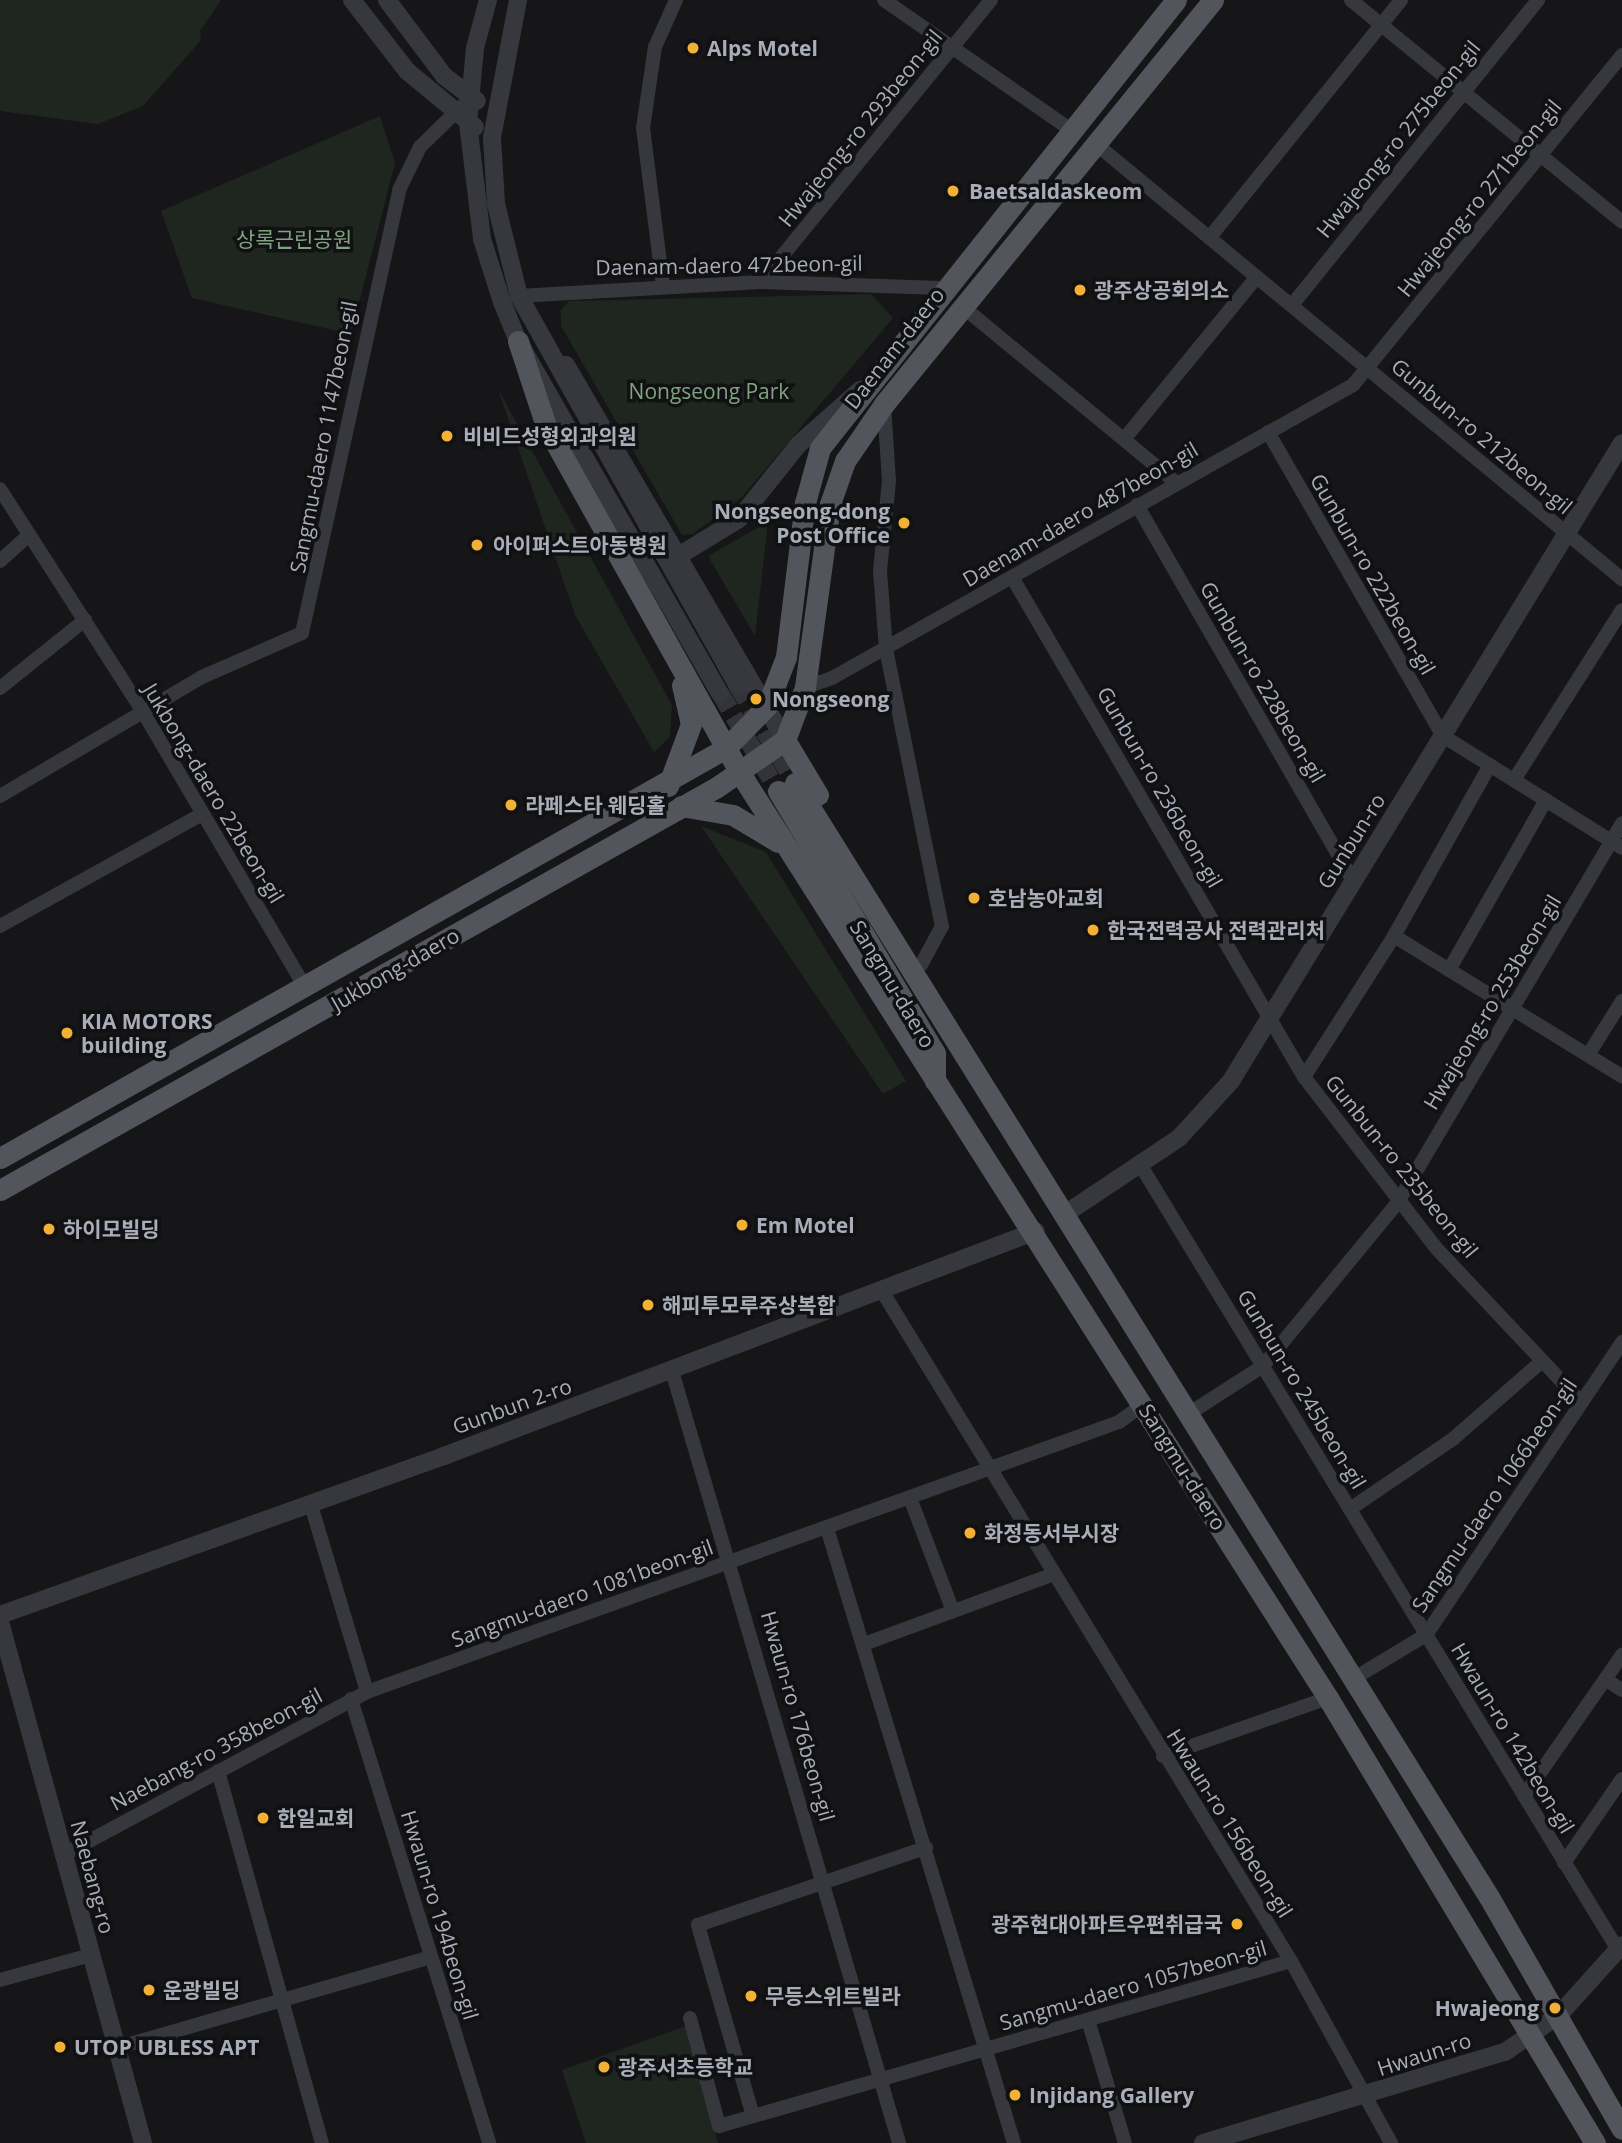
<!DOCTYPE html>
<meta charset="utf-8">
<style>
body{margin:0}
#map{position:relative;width:1622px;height:2143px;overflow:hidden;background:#161618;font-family:"Open Sans","Noto Sans KR",sans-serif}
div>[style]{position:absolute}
.green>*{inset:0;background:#1e261f}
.tertiary-tunnel>*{height:18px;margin-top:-9px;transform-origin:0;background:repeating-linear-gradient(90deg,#333438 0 18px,transparent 0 27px)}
.minor>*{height:14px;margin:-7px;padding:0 7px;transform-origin:7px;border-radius:7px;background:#37383d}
.tertiary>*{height:18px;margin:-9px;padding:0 9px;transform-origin:9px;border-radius:9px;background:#37383d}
.primary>*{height:21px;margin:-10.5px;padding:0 10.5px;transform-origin:10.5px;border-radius:10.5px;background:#53555c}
.dots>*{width:19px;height:19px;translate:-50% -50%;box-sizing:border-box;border:4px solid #111113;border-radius:50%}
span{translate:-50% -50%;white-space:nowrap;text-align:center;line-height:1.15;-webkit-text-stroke:7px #111113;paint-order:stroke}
.poi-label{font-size:21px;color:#a8adb8;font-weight:700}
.left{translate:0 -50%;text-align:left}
.right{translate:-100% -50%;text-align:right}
.street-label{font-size:21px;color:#a8adb8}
.park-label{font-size:21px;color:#7fa381}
</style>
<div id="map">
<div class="green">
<div style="clip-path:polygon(0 0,221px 0,200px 31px,201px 40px,143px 106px,98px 124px,0 111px)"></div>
<div style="clip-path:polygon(380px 116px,395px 163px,351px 334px,192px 298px,161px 211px)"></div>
<div style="clip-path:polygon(871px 294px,893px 318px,742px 497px,693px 534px,682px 535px,561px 326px,561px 310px,569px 301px)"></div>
<div style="clip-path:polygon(498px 389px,672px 705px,670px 737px,654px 752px,575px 615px)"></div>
<div style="clip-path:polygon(768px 522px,755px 636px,708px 556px)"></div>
<div style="clip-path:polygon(701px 826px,766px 852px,906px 1081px,883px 1094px)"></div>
<div style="clip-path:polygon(686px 2026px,718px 2143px,586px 2143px,562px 2070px)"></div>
</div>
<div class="tertiary-tunnel">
<div style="left:737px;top:685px;width:114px;rotate:59.4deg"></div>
<div style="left:720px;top:693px;width:114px;rotate:59.4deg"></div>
</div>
<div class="minor">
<div style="left:884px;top:0;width:228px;rotate:34.8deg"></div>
<div style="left:1351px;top:0;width:350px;rotate:39.3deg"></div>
<div style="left:1096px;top:144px;width:683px;rotate:39.59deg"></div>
<div style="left:1210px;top:237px;width:304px;rotate:-51.1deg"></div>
<div style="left:761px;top:282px;width:364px;rotate:-50.8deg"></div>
<div style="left:663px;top:286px;width:159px;rotate:-97.2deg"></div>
<div style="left:643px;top:128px;width:82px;rotate:-81.6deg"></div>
<div style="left:655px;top:47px;width:51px;rotate:-65.9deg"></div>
<div style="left:519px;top:296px;width:242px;rotate:-3.3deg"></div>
<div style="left:761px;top:282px;width:180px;rotate:1.9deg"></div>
<div style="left:1292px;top:305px;width:392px;rotate:-51.1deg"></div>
<div style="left:963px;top:307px;width:275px;rotate:39.5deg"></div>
<div style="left:884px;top:404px;width:77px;rotate:86.3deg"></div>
<div style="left:889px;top:481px;width:90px;rotate:95.7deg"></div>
<div style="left:880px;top:571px;width:78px;rotate:85.6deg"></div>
<div style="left:886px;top:649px;width:283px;rotate:78.6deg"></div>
<div style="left:942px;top:926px;width:44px;rotate:118.3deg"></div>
<div style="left:1268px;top:432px;width:351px;rotate:60.1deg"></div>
<div style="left:1443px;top:736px;width:211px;rotate:32deg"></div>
<div style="left:1125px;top:438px;width:208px;rotate:-50.7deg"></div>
<div style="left:0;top:489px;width:265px;rotate:57.3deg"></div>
<div style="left:143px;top:712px;width:321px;rotate:59.5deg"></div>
<div style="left:1137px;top:505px;width:434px;rotate:60.1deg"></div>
<div style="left:0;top:561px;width:39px;rotate:-42deg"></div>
<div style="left:1012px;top:577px;width:579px;rotate:59.72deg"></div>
<div style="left:1304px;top:1077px;width:217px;rotate:52.3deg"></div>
<div style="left:1437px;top:1249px;width:210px;rotate:46.7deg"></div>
<div style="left:805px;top:687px;width:28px;rotate:-18deg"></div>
<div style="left:832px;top:678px;width:598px;rotate:-29.35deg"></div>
<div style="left:1353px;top:385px;width:426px;rotate:-50.8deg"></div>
<div style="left:0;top:688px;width:109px;rotate:-38.7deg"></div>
<div style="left:1514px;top:780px;width:201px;rotate:-57.6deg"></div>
<div style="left:0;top:796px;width:234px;rotate:-30.5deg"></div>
<div style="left:202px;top:677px;width:109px;rotate:-23.7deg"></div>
<div style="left:302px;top:633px;width:453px;rotate:-77.6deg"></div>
<div style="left:399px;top:190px;width:48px;rotate:-64deg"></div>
<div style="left:420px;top:147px;width:59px;rotate:-44.3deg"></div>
<div style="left:0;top:926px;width:231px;rotate:-29deg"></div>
<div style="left:1394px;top:936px;width:268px;rotate:31.6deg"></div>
<div style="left:1449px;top:970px;width:196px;rotate:-60.3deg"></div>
<div style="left:1588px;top:1055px;width:64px;rotate:-57.8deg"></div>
<div style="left:1304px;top:1077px;width:167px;rotate:-57.4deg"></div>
<div style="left:1394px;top:936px;width:196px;rotate:-60.7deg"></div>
<div style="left:1141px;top:1166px;width:918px;rotate:58.68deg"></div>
<div style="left:882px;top:1291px;width:785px;rotate:58.6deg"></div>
<div style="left:1291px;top:1961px;width:208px;rotate:61.2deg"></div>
<div style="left:672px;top:1371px;width:805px;rotate:73.61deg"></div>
<div style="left:1190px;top:1413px;width:87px;rotate:-32.8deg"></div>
<div style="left:1263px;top:1366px;width:212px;rotate:-50.5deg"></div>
<div style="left:1398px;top:1202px;width:440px;rotate:-59.4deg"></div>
<div style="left:910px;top:1498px;width:121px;rotate:69.2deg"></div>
<div style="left:311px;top:1505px;width:195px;rotate:73.3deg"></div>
<div style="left:1350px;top:1509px;width:125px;rotate:-34.2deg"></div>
<div style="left:1453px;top:1439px;width:117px;rotate:-41.2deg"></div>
<div style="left:827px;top:1528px;width:643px;rotate:73.09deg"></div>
<div style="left:864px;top:1644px;width:200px;rotate:-20.2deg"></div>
<div style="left:1353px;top:1679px;width:85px;rotate:-31.1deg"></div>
<div style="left:1426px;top:1635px;width:353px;rotate:-56.2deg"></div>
<div style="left:1605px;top:1679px;width:20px;rotate:33deg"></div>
<div style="left:351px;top:1699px;width:465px;rotate:72.7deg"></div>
<div style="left:1163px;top:1756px;width:175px;rotate:-19.4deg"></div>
<div style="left:218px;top:1771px;width:386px;rotate:74.4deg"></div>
<div style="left:1524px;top:1796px;width:172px;rotate:-55.2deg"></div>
<div style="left:63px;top:1855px;width:345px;rotate:-28.2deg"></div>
<div style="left:367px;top:1692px;width:799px;rotate:-19.75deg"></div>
<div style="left:1119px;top:1422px;width:31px;rotate:-36deg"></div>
<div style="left:1564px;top:1863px;width:102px;rotate:-55.4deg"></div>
<div style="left:0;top:1980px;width:93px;rotate:-15.5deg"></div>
<div style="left:690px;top:2018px;width:112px;rotate:75deg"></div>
<div style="left:719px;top:2126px;width:595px;rotate:-16.09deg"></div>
<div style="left:1088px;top:2020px;width:128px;rotate:73.3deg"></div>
<div style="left:116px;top:2048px;width:328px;rotate:-16.1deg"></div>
<div style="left:753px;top:2116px;width:199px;rotate:-106.1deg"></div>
<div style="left:698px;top:1925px;width:241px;rotate:-18.7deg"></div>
</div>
<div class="tertiary">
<div style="left:352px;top:0;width:90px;rotate:52.2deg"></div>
<div style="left:407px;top:71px;width:88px;rotate:39.5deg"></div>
<div style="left:387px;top:0;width:95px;rotate:53.1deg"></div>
<div style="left:444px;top:76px;width:41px;rotate:37.1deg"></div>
<div style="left:488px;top:0;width:50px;rotate:105.2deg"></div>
<div style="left:475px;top:48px;width:75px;rotate:95.3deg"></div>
<div style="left:468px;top:123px;width:117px;rotate:83.1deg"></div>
<div style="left:482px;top:239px;width:66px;rotate:72.4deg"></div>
<div style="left:502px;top:302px;width:42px;rotate:67.7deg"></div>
<div style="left:518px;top:341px;width:406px;rotate:60.2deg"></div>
<div style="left:518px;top:0;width:140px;rotate:100.7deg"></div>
<div style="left:492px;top:138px;width:66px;rotate:86.5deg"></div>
<div style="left:496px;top:204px;width:95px;rotate:76deg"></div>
<div style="left:519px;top:296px;width:446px;rotate:60.7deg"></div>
<div style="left:566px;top:365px;width:434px;rotate:59.7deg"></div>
<div style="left:680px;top:555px;width:69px;rotate:-31.4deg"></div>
<div style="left:739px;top:519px;width:95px;rotate:-51.4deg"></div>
<div style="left:798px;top:445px;width:83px;rotate:-41.6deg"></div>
<div style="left:1065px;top:1214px;width:137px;rotate:-33.7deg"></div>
<div style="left:1179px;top:1138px;width:77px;rotate:-47.6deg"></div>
<div style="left:1231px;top:1081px;width:748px;rotate:-58.5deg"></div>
<div style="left:0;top:1615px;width:472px;rotate:-19.7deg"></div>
<div style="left:444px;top:1456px;width:633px;rotate:-20.81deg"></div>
<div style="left:0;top:1622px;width:540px;rotate:74.65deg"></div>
<div style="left:1203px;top:2143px;width:315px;rotate:-16.8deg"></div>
<div style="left:1505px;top:2052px;width:65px;rotate:-34.4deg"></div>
<div style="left:1559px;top:2015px;width:94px;rotate:-48deg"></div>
</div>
<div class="primary">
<div style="left:518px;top:341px;width:89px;rotate:71.8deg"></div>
<div style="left:546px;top:426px;width:398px;rotate:60.8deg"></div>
<div style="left:740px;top:773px;width:1096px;rotate:57.56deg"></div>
<div style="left:1328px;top:1698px;width:519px;rotate:59.04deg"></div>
<div style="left:785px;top:740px;width:64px;rotate:59deg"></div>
<div style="left:795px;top:783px;width:1312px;rotate:58.08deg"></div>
<div style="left:1489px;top:1897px;width:267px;rotate:60.2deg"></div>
<div style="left:668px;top:786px;width:66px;rotate:-69.6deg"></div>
<div style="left:691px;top:724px;width:40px;rotate:-103deg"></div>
<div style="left:778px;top:791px;width:305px;rotate:59.1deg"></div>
<div style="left:935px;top:1053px;width:28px;rotate:90deg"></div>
<div style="left:681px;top:806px;width:53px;rotate:9.8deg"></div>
<div style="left:733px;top:815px;width:52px;rotate:31deg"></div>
<div style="left:0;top:1158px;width:834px;rotate:-29.46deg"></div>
<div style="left:726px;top:748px;width:59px;rotate:-45.7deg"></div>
<div style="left:767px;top:706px;width:53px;rotate:-68.8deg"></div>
<div style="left:786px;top:657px;width:155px;rotate:-83deg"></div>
<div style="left:805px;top:503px;width:57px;rotate:-74.7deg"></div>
<div style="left:820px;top:448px;width:572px;rotate:-51.53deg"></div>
<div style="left:0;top:1190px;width:822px;rotate:-29.34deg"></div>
<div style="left:717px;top:787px;width:83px;rotate:-34.7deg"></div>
<div style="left:785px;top:740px;width:57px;rotate:-69.3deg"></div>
<div style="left:805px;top:687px;width:185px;rotate:-82.2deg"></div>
<div style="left:830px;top:504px;width:46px;rotate:-70.8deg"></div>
<div style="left:845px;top:461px;width:69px;rotate:-55.6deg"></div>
<div style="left:884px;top:404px;width:521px;rotate:-50.84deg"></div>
</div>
<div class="dots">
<div style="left:693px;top:48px;background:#f2b134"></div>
<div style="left:953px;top:191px;background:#f2b134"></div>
<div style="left:1080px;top:290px;background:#f2b134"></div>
<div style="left:447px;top:436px;background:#f2b134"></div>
<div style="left:904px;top:523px;background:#f2b134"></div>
<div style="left:477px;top:545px;background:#f2b134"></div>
<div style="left:756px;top:699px;background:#f2b134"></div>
<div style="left:511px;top:805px;background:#f2b134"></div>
<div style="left:974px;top:898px;background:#f2b134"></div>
<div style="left:1093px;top:930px;background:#f2b134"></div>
<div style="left:67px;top:1033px;background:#f2b134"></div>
<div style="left:742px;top:1225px;background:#f2b134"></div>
<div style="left:49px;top:1229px;background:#f2b134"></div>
<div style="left:648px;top:1305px;background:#f2b134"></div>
<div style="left:970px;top:1533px;background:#f2b134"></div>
<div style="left:263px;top:1818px;background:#f2b134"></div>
<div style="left:1237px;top:1924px;background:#f2b134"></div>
<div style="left:149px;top:1990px;background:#f2b134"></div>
<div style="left:751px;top:1996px;background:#f2b134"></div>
<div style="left:1555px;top:2008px;background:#f2b134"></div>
<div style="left:60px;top:2047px;background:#f2b134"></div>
<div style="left:604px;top:2067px;background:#f2b134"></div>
<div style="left:1015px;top:2095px;background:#f2b134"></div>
</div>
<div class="poi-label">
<span class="left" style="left:707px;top:48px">Alps Motel</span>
<span class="left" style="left:969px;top:191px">Baetsaldaskeom</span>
<span class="left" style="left:1094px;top:290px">광주상공회의소</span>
<span class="left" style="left:463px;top:436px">비비드성형외과의원</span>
<span class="right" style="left:890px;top:523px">Nongseong-dong<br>Post Office</span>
<span class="left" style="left:493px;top:545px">아이퍼스트아동병원</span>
<span class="left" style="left:772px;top:699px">Nongseong</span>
<span class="left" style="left:525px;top:805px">라페스타 웨딩홀</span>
<span class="left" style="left:988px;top:898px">호남농아교회</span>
<span class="left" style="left:1107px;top:930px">한국전력공사 전력관리처</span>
<span class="left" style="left:81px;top:1033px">KIA MOTORS<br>building</span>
<span class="left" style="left:756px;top:1225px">Em Motel</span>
<span class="left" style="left:63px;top:1229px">하이모빌딩</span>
<span class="left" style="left:662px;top:1305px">해피투모루주상복합</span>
<span class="left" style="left:984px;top:1533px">화정동서부시장</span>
<span class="left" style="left:277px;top:1818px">한일교회</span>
<span class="right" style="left:1223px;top:1924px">광주현대아파트우편취급국</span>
<span class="left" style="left:163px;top:1990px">운광빌딩</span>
<span class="left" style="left:765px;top:1996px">무등스위트빌라</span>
<span class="right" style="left:1539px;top:2008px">Hwajeong</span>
<span class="left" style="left:74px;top:2047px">UTOP UBLESS APT</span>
<span class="left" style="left:618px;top:2067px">광주서초등학교</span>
<span class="left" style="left:1029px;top:2095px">Injidang Gallery</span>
</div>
<div class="street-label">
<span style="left:860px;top:128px;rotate:-51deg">Hwajeong-ro 293beon-gil</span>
<span style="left:1398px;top:139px;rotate:-51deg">Hwajeong-ro 275beon-gil</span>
<span style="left:1479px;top:198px;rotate:-51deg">Hwajeong-ro 271beon-gil</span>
<span style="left:729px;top:265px;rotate:-1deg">Daenam-daero 472beon-gil</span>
<span style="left:894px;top:348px;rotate:-52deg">Daenam-daero</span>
<span style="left:1482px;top:436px;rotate:40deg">Gunbun-ro 212beon-gil</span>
<span style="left:323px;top:437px;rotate:-79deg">Sangmu-daero 1147beon-gil</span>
<span style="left:1080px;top:514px;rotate:-30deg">Daenam-daero 487beon-gil</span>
<span style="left:1373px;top:574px;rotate:60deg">Gunbun-ro 222beon-gil</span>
<span style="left:1263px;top:682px;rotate:60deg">Gunbun-ro 228beon-gil</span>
<span style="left:1160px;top:787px;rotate:60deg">Gunbun-ro 236beon-gil</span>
<span style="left:214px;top:793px;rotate:59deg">Jukbong-daero 22beon-gil</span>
<span style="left:1351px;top:841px;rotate:-58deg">Gunbun-ro</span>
<span style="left:395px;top:969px;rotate:-30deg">Jukbong-daero</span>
<span style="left:893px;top:984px;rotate:59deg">Sangmu-daero</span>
<span style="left:1492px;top:1002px;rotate:-59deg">Hwajeong-ro 253beon-gil</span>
<span style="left:1402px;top:1166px;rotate:51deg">Gunbun-ro 235beon-gil</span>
<span style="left:1302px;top:1389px;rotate:59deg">Gunbun-ro 245beon-gil</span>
<span style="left:512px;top:1406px;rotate:-20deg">Gunbun 2-ro</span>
<span style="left:1183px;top:1467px;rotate:58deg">Sangmu-daero</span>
<span style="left:1494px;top:1495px;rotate:-56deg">Sangmu-daero 1066beon-gil</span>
<span style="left:582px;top:1593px;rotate:-20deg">Sangmu-daero 1081beon-gil</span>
<span style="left:798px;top:1716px;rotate:74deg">Hwaun-ro 176beon-gil</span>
<span style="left:1513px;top:1738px;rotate:59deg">Hwaun-ro 142beon-gil</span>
<span style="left:216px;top:1749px;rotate:-28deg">Naebang-ro 358beon-gil</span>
<span style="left:1230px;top:1823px;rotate:58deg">Hwaun-ro 156beon-gil</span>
<span style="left:93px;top:1877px;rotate:75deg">Naebang-ro</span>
<span style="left:440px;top:1915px;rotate:73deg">Hwaun-ro 194beon-gil</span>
<span style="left:1133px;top:1985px;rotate:-16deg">Sangmu-daero 1057beon-gil</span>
<span style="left:1424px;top:2054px;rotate:-18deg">Hwaun-ro</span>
</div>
<div class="park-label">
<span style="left:294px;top:239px">상록근린공원</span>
<span style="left:709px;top:391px">Nongseong Park</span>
</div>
</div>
